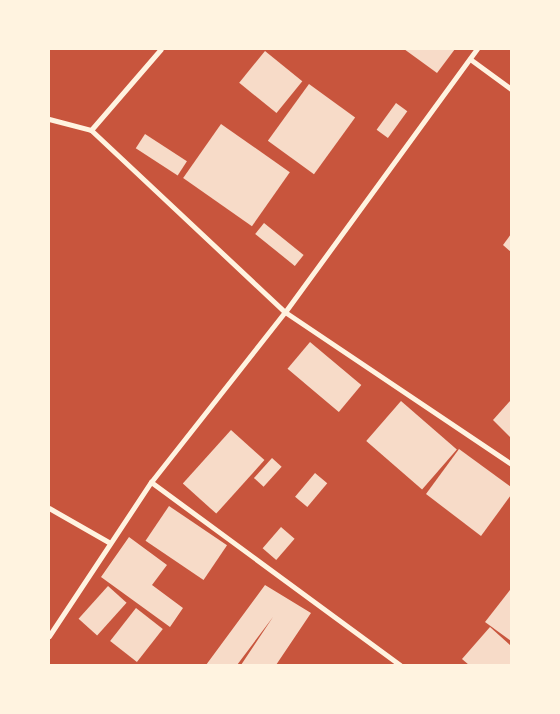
<!DOCTYPE html>
<style>
body{margin:0}
#map{position:relative;width:560px;height:714px;overflow:hidden;background:#c8553d;font-family:Helvetica,sans-serif}
div>[style]{position:absolute}
.building>*{inset:0;background:#f7dbc8;transform-origin:0 0}
.minor>*{height:5px;margin:-2.5px;padding:0 2.5px;transform-origin:2.5px;border-radius:2.5px;background:#fff3e0}
span{translate:-50% -50%;white-space:nowrap;text-align:center;line-height:1.15;-webkit-text-stroke:5px #fff3e0;paint-order:stroke}
.frame{position:absolute;inset:0;border:50px solid #fff3e0;pointer-events:none}
</style>
<div id="map">
<div class="building">
<div style="clip-path:polygon(404px 49px,455px 49px,437px 73px)"></div>
<div style="left:265px;top:51px;width:48px;height:41px;rotate:39deg"></div>
<div style="left:309px;top:84px;width:57px;height:70px;rotate:36deg"></div>
<div style="left:396px;top:103px;width:14px;height:33px;rotate:36deg"></div>
<div style="left:221px;top:124px;width:84px;height:66px;rotate:35deg"></div>
<div style="left:145px;top:134px;width:50px;height:17px;rotate:33deg"></div>
<div style="left:264px;top:223px;width:51px;height:14px;rotate:39deg"></div>
<div style="clip-path:polygon(511px 234px,511px 252px,503px 245px)"></div>
<div style="left:310px;top:342px;width:67px;height:35px;rotate:40deg"></div>
<div style="clip-path:polygon(511px 400px,511px 438px,493px 420px)"></div>
<div style="left:401px;top:401px;width:74px;height:53px;rotate:41deg"></div>
<div style="left:231px;top:430px;width:45px;height:72px;rotate:42deg"></div>
<div style="clip-path:polygon(459px 449px,511px 487px,511px 495px,481px 536px,426px 494px)"></div>
<div style="left:272px;top:458px;width:13px;height:27px;rotate:42deg"></div>
<div style="left:315px;top:473px;width:16px;height:31px;rotate:40deg"></div>
<div style="left:169px;top:506px;width:70px;height:42px;rotate:34deg"></div>
<div style="left:281px;top:527px;width:18px;height:28px;rotate:41deg"></div>
<div style="clip-path:polygon(129px 537px,167px 565px,152px 585px,183px 608px,170px 627px,101px 577px)"></div>
<div style="clip-path:polygon(265px 585px,311px 613px,276px 665px,241px 665px,273px 617px,237px 665px,206px 665px)"></div>
<div style="left:108px;top:586px;width:25px;height:44px;rotate:42deg"></div>
<div style="clip-path:polygon(510px 590px,511px 591px,511px 641px,485px 622px)"></div>
<div style="left:136px;top:608px;width:34px;height:42px;rotate:38deg"></div>
<div style="clip-path:polygon(490px 627px,511px 646px,511px 665px,469px 665px,462px 659px)"></div>
</div>
<div class="minor">
<div style="left:470px;top:59px;width:51px;rotate:36.2deg"></div>
<div style="left:49px;top:119px;width:43px;rotate:14.7deg"></div>
<div style="left:91px;top:130px;width:266px;rotate:43.2deg"></div>
<div style="left:285px;top:312px;width:272px;rotate:33.9deg"></div>
<div style="left:91px;top:130px;width:107px;rotate:-49.2deg"></div>
<div style="left:151px;top:482px;width:309px;rotate:36.3deg"></div>
<div style="left:49px;top:508px;width:70px;rotate:29.8deg"></div>
<div style="left:49px;top:636px;width:185px;rotate:-56.5deg"></div>
<div style="left:151px;top:482px;width:216px;rotate:-51.8deg"></div>
<div style="left:285px;top:312px;width:326px;rotate:-53.9deg"></div>
</div>
<div class="frame"></div>
</div>
